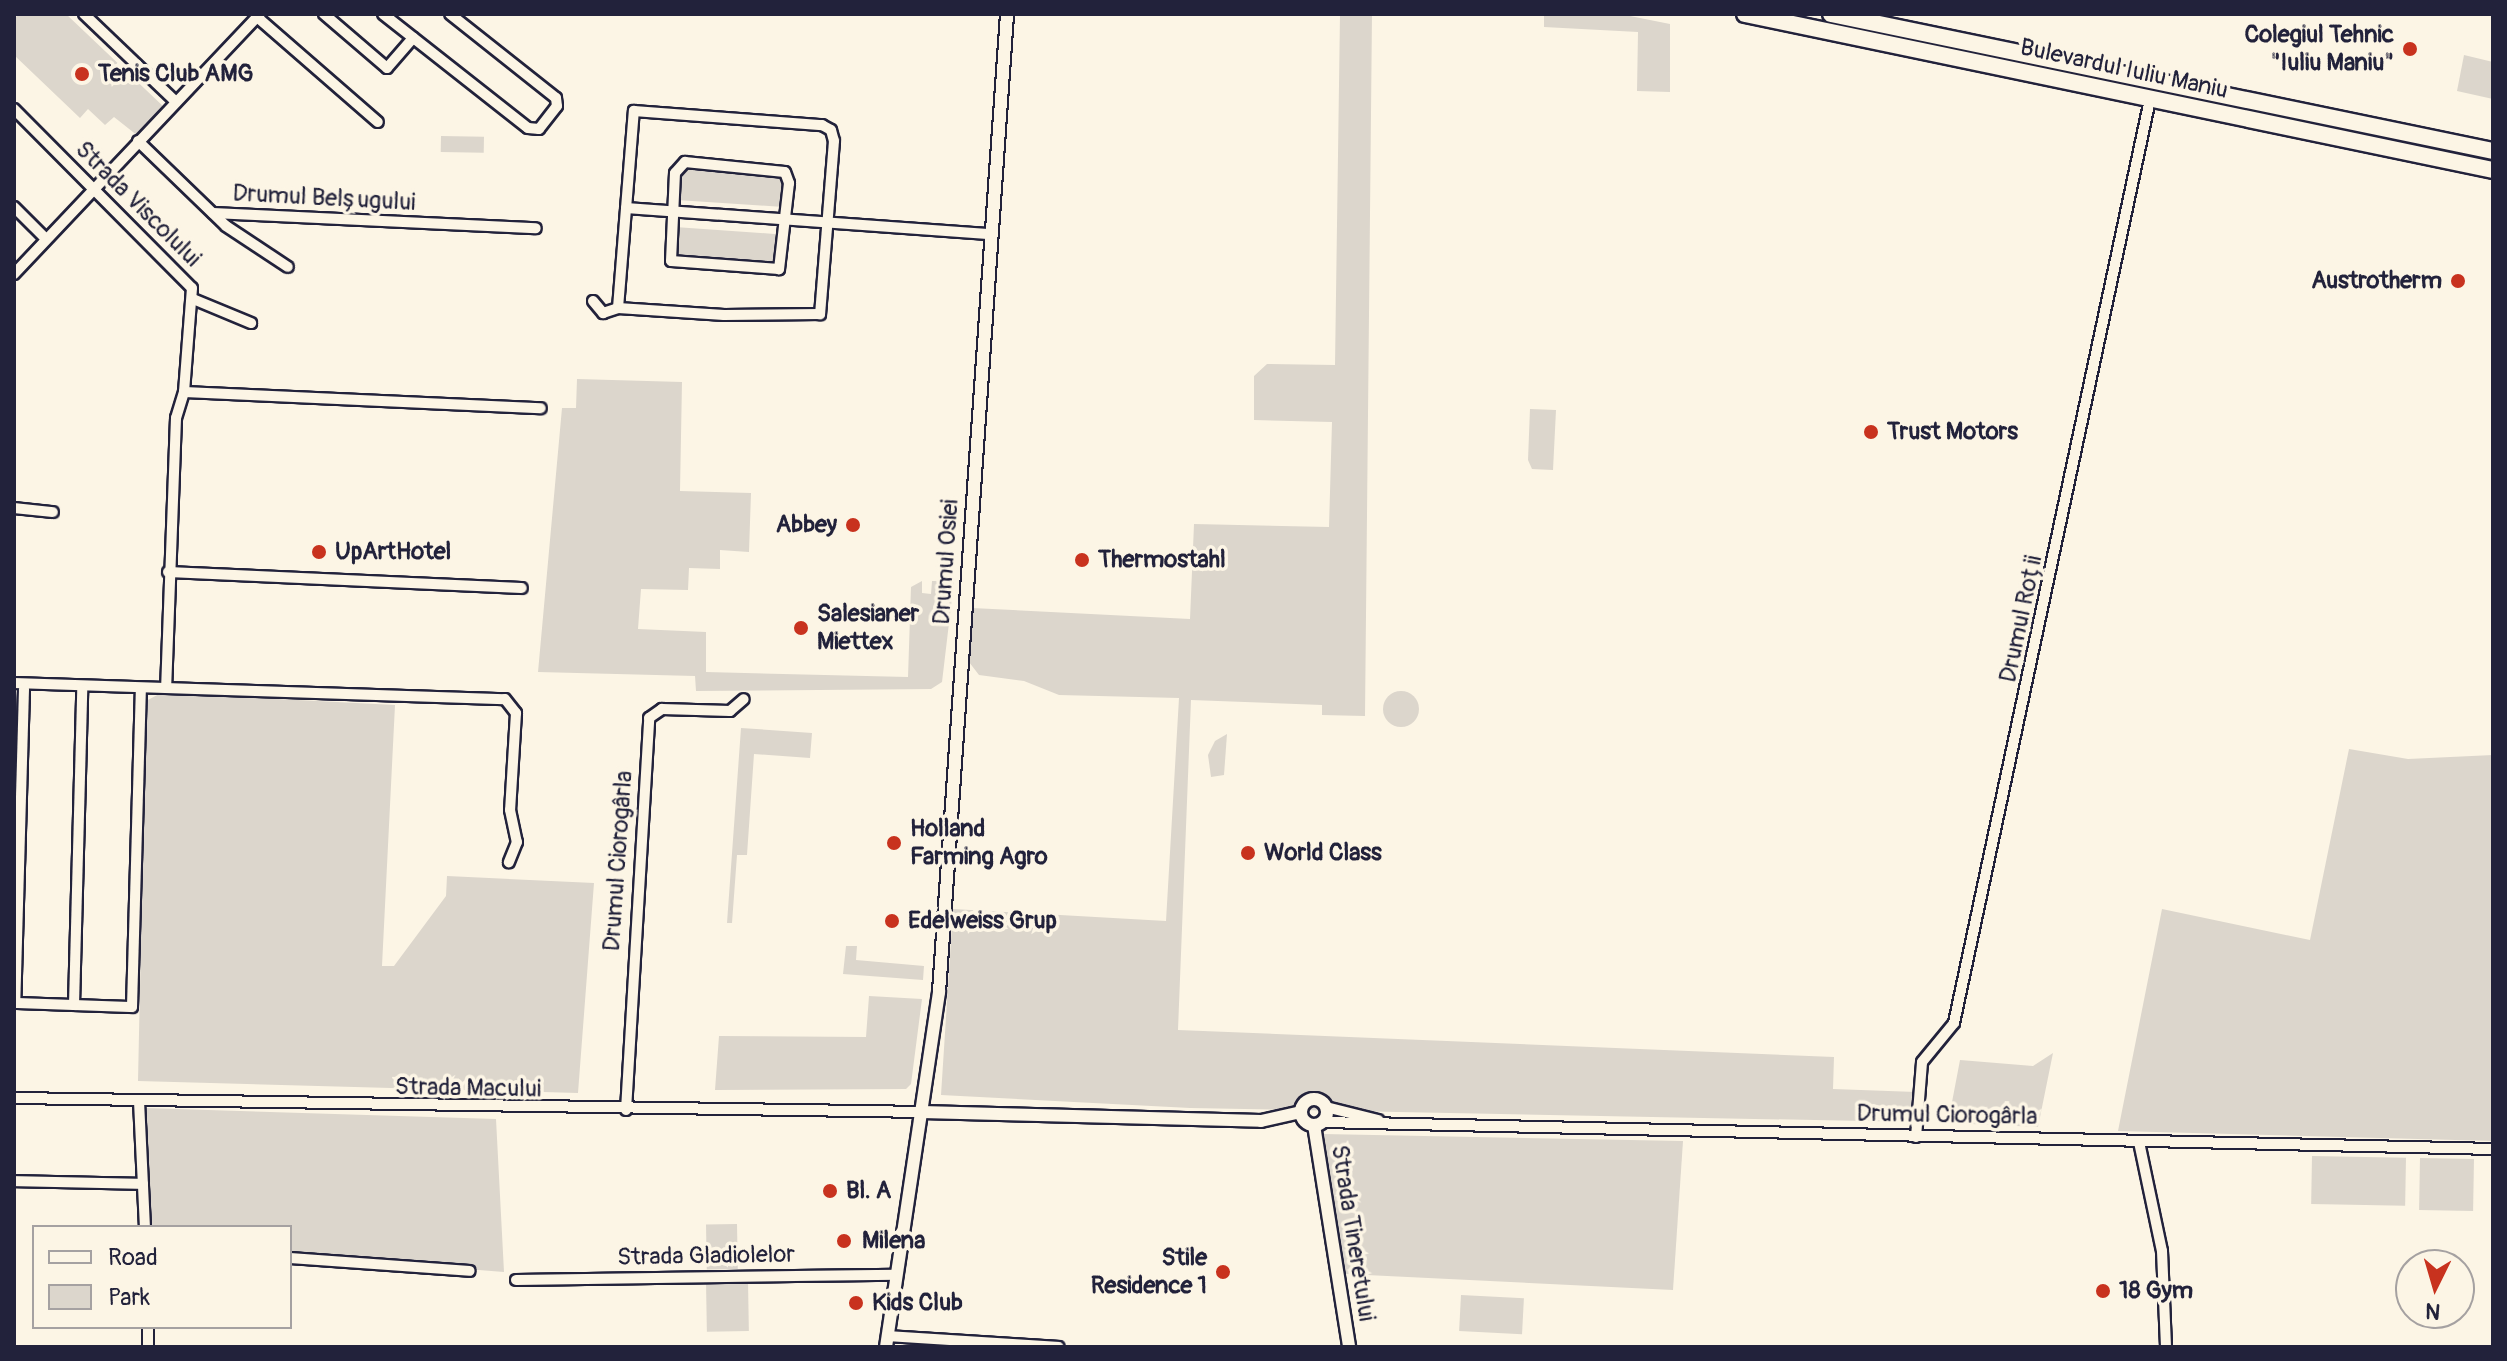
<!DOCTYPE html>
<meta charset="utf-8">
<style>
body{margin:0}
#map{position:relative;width:2507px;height:1361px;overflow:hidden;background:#fcf5e5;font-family:Pangolin,sans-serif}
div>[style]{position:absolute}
.green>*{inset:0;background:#dcd6cc;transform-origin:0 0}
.round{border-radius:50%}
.roads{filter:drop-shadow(2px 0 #22223b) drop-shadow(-2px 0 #22223b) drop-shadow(0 2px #22223b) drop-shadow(0 -2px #22223b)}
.minor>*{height:10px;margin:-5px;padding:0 5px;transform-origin:5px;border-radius:5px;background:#fcf5e5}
.tertiary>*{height:12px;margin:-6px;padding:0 6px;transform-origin:6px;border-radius:6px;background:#fcf5e5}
.tertiary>.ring{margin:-6px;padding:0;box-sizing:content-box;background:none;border:12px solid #fcf5e5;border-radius:50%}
.primary>*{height:16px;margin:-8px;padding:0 8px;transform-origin:8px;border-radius:8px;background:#fcf5e5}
.dots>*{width:22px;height:22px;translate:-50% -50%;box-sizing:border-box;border:4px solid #fcf5e5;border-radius:50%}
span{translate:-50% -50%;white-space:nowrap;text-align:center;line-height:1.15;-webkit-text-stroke:7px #fcf5e5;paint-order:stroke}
.poi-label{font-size:24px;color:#22223b;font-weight:700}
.right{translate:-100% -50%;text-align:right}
.left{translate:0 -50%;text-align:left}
.street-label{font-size:24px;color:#22223b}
.frame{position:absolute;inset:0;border:16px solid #22223b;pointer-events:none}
.legend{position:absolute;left:32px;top:1225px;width:260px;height:104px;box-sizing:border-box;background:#fcf5e5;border:2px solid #a5a1a1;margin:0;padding:10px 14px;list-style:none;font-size:24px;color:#22223b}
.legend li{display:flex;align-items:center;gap:16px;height:40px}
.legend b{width:40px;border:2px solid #a5a1a1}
.north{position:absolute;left:2395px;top:1249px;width:80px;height:80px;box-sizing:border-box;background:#fcf5e5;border:2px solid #a5a1a1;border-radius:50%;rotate:185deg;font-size:22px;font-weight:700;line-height:32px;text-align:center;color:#22223b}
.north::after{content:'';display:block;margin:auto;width:28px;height:36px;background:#c8321e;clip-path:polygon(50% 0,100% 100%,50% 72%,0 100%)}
</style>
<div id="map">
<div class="green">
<div style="clip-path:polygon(19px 14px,66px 14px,165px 108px,138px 136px,114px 117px,105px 125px,88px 109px,80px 118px,14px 55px,14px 19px)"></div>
<div style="clip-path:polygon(1340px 14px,1372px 14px,1365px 716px,1322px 715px,1322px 705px,1191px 700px,1178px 1030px,1834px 1057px,1833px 1089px,1916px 1092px,1914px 1122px,1190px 1108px,941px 1095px,953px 909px,1166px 921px,1179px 698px,1059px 695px,1024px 681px,979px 675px,969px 662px,972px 608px,1190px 619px,1194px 524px,1329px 527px,1332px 422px,1254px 420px,1254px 376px,1267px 364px,1335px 365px)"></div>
<div style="clip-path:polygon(1544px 14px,1620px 14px,1670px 24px,1670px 92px,1637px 91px,1638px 32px,1544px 27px)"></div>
<div style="clip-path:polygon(2464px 55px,2493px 62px,2493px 99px,2457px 91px)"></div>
<div style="left:441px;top:136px;width:43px;height:16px;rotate:1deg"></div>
<div style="clip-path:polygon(686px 168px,778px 174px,785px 184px,783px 207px,677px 200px,679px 177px)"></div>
<div style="left:675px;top:227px;width:106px;height:31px;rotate:4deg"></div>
<div style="clip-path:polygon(577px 379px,682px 382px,680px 491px,751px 493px,749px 552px,720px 550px,720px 569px,689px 568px,688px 590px,641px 589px,638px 629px,706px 632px,706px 672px,908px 677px,911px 587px,922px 581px,922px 593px,931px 594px,932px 581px,954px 581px,942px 682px,931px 689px,696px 691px,695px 676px,538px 672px,562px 408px,576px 408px)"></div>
<div style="clip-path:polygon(1530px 409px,1556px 410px,1553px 470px,1532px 469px,1528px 460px)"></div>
<div class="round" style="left:1383px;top:691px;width:36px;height:36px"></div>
<div style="clip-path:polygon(161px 693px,395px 705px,382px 966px,394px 966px,446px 896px,447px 876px,594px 883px,578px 1093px,138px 1081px,146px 701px)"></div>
<div style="clip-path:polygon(741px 728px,812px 733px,810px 758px,754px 754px,747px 855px,737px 855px,732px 923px,727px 923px)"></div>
<div style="clip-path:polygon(1227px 734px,1224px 775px,1211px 777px,1208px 755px,1215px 741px)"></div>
<div style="clip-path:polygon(2349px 749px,2408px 759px,2493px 755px,2493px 1141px,2118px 1131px,2162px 909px,2310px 940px)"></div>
<div style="clip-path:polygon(846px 946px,857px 946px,856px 960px,924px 966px,923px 980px,843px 974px)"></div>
<div style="clip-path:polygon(869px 996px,922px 999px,911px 1084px,906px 1089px,715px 1090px,719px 1036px,866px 1037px)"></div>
<div style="clip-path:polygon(2053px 1053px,2038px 1127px,1948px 1123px,1960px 1060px,2033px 1066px)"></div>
<div style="clip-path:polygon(145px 1108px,496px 1119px,504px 1272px,290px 1255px,290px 1227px,150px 1227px)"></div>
<div style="clip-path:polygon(1323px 1134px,1683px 1141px,1673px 1290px,1346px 1274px)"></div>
<div style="left:2312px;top:1156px;width:94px;height:48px;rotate:1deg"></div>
<div style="left:2420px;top:1158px;width:54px;height:52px;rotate:1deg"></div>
<div style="left:737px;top:1224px;width:45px;height:31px;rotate:89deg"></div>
<div style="left:748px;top:1281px;width:50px;height:42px;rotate:89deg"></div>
<div style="left:1461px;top:1295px;width:63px;height:36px;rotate:3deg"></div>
</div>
<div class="roads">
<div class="minor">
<div style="left:84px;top:14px;width:127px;rotate:43.7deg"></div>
<div style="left:324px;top:14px;width:83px;rotate:40.6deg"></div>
<div style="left:387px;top:68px;width:40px;rotate:-49deg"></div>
<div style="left:383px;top:14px;width:184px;rotate:38.2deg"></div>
<div style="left:528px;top:128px;width:11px;rotate:5deg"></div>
<div style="left:539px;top:129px;width:29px;rotate:-52deg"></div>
<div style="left:557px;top:106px;width:8px;rotate:-97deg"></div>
<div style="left:556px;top:98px;width:135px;rotate:-141.6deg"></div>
<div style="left:257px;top:17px;width:160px;rotate:41deg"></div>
<div style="left:14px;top:109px;width:252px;rotate:45.2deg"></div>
<div style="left:192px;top:288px;width:104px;rotate:94.4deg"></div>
<div style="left:184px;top:392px;width:27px;rotate:107deg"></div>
<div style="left:176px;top:418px;width:268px;rotate:92.1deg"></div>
<div style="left:138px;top:141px;width:122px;rotate:44deg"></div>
<div style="left:226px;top:226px;width:74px;rotate:33.5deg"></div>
<div style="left:685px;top:162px;width:100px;rotate:5.7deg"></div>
<div style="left:785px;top:172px;width:12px;rotate:70deg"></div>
<div style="left:789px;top:183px;width:87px;rotate:96.6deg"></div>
<div style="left:779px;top:269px;width:108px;rotate:-175.8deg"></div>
<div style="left:671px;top:261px;width:88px;rotate:-87.4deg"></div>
<div style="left:675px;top:173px;width:15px;rotate:-48deg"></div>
<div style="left:14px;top:207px;width:45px;rotate:45deg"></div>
<div style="left:626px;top:208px;width:366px;rotate:4.1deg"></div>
<div style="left:213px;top:213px;width:323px;rotate:2.7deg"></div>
<div style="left:14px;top:274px;width:358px;rotate:-46.6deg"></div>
<div style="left:193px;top:299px;width:63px;rotate:22.5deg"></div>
<div style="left:593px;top:301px;width:16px;rotate:50deg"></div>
<div style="left:603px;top:313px;width:16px;rotate:-18deg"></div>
<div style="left:618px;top:308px;width:198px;rotate:-85.4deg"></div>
<div style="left:634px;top:111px;width:189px;rotate:4.3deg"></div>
<div style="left:822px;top:125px;width:10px;rotate:29deg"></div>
<div style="left:831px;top:130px;width:11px;rotate:75deg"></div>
<div style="left:834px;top:141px;width:174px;rotate:94.6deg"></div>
<div style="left:820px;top:314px;width:96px;rotate:179.4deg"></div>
<div style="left:724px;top:315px;width:106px;rotate:-176.2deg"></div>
<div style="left:184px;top:392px;width:357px;rotate:2.6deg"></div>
<div style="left:14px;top:508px;width:39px;rotate:6deg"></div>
<div style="left:168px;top:572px;width:354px;rotate:2.6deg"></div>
<div style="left:14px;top:683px;width:491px;rotate:1.9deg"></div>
<div style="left:505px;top:699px;width:18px;rotate:52deg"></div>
<div style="left:516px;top:713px;width:97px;rotate:93.5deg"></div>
<div style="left:510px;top:810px;width:33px;rotate:78deg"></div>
<div style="left:517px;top:842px;width:22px;rotate:112deg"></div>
<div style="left:24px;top:689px;width:314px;rotate:91.6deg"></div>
<div style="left:15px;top:1003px;width:117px;rotate:2deg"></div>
<div style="left:132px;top:1007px;width:316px;rotate:-88.4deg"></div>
<div style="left:74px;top:1005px;width:315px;rotate:-88.5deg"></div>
<div style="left:14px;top:1098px;width:908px;rotate:0.88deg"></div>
<div style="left:139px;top:1101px;width:126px;rotate:87.3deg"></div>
<div style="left:1326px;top:1107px;width:54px;rotate:14deg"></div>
<div style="left:626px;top:1110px;width:393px;rotate:-86.6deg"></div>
<div style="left:649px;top:718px;width:16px;rotate:-35deg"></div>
<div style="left:662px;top:709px;width:68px;rotate:1.7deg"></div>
<div style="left:730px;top:711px;width:18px;rotate:-41deg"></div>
<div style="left:1323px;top:1122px;width:1170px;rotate:1.32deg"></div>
<div style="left:1916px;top:1137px;width:75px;rotate:-85.4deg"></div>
<div style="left:1922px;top:1062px;width:50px;rotate:-50.6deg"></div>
<div style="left:1954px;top:1023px;width:945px;rotate:-78.02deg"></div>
<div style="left:2139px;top:1142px;width:111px;rotate:78.1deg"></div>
<div style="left:2162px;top:1251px;width:96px;rotate:87.6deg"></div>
<div style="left:14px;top:1181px;width:129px;rotate:1.3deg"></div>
<div style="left:290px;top:1258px;width:180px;rotate:4.1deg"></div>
<div style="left:516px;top:1280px;width:381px;rotate:-0.8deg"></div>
<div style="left:148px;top:1327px;width:20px;rotate:90deg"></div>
<div style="left:888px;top:1336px;width:171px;rotate:3.7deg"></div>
</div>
<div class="tertiary">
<div class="ring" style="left:1301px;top:1099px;width:14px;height:14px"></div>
<div style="left:922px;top:1112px;width:339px;rotate:1.5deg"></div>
<div style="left:1261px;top:1121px;width:41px;rotate:-12.7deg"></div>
<div style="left:1314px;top:1125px;width:225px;rotate:81deg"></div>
<div style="left:886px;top:1347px;width:359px;rotate:-81.5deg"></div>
<div style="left:939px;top:992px;width:980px;rotate:-86.02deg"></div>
</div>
<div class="primary">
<div style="left:1745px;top:14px;width:764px;rotate:11.78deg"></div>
<div style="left:1831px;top:14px;width:676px;rotate:11.69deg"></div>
</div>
</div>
<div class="dots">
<div style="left:2410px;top:49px;background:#c8321e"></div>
<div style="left:82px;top:74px;background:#c8321e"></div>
<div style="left:2458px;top:281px;background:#c8321e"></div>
<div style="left:1871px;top:432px;background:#c8321e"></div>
<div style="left:853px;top:525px;background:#c8321e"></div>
<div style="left:319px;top:552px;background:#c8321e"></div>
<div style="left:1082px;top:560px;background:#c8321e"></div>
<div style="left:801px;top:628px;background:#c8321e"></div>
<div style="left:894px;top:843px;background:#c8321e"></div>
<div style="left:1248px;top:853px;background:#c8321e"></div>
<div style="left:892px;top:921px;background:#c8321e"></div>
<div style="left:830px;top:1191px;background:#c8321e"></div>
<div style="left:844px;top:1241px;background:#c8321e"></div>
<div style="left:1223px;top:1272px;background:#c8321e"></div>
<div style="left:2103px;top:1291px;background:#c8321e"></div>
<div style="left:856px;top:1303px;background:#c8321e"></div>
</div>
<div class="poi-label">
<span class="right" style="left:2394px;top:49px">Colegiul Tehnic<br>"Iuliu Maniu"</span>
<span class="left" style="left:98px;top:74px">Tenis Club AMG</span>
<span class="right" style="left:2442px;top:281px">Austrotherm</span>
<span class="left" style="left:1887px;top:432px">Trust Motors</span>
<span class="right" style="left:837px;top:525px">Abbey</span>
<span class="left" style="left:335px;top:552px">UpArtHotel</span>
<span class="left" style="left:1098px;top:560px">Thermostahl</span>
<span class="left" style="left:817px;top:628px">Salesianer<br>Miettex</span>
<span class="left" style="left:910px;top:843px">Holland<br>Farming Agro</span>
<span class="left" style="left:1264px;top:853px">World Class</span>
<span class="left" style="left:908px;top:921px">Edelweiss Grup</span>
<span class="left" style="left:846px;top:1191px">Bl. A</span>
<span class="left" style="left:862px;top:1241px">Milena</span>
<span class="right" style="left:1207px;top:1272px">Stile<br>Residence 1</span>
<span class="left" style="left:2119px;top:1291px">18 Gym</span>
<span class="left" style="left:872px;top:1303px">Kids Club</span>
</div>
<div class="street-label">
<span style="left:2124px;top:69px;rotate:12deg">Bulevardul Iuliu Maniu</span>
<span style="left:324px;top:198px;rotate:3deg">Drumul Belșugului</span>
<span style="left:138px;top:204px;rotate:45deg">Strada Viscolului</span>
<span style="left:946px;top:562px;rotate:-86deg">Drumul Osiei</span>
<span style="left:2021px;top:619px;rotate:-78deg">Drumul Roții</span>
<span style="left:618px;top:861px;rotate:-86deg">Drumul Ciorogârla</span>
<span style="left:468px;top:1088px;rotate:1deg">Strada Macului</span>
<span style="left:1947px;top:1115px;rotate:1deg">Drumul Ciorogârla</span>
<span style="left:1353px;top:1233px;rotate:81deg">Strada Tineretului</span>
<span style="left:706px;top:1256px;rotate:-1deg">Strada Gladiolelor</span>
</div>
<div class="frame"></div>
<ul class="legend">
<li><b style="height:10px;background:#fcf5e5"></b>Road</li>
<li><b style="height:22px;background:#dcd6cc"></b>Park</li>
</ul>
<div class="north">N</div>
</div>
